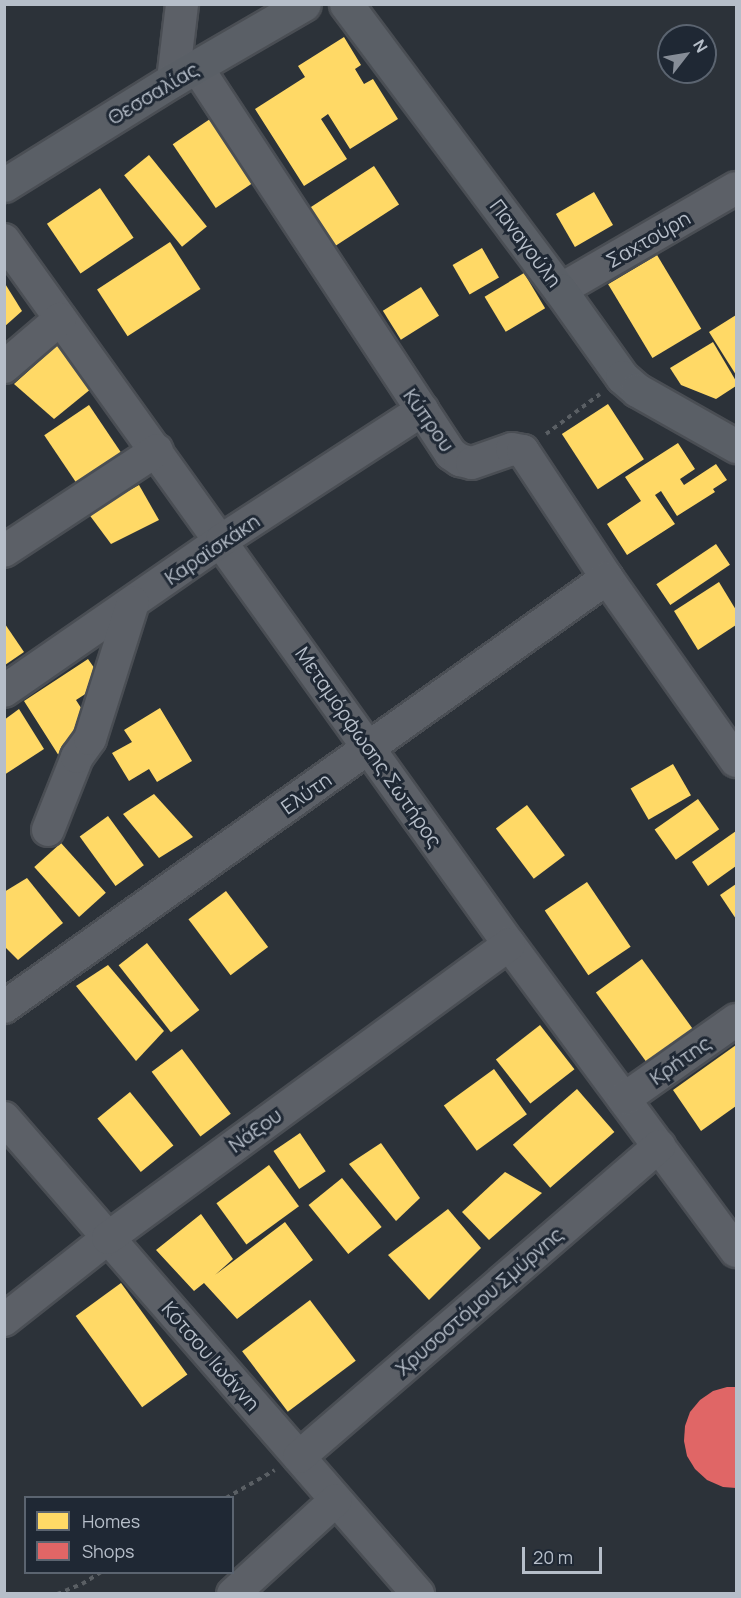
<!DOCTYPE html>
<meta charset="utf-8">
<style>
body{margin:0}
#map{position:relative;width:741px;height:1598px;overflow:hidden;background:#2c3239;font-family:Manrope,sans-serif}
div>[style]{position:absolute}
.homes>*{inset:0;background:#ffd966;transform-origin:0 0}
.shops>*{inset:0;background:#e06666}
.path>*{height:4px;margin-top:-2px;transform-origin:0;background:repeating-linear-gradient(90deg,#5a5f64 0 4.5px,transparent 0 9px)}
.roads{filter:drop-shadow(2px 0 #4a4e54) drop-shadow(-2px 0 #4a4e54) drop-shadow(0 2px #4a4e54) drop-shadow(0 -2px #4a4e54)}
.street>*{height:32px;margin:-16px;padding:0 16px;transform-origin:16px;border-radius:16px;background:#5c6067}
.secondary>*{height:33px;margin:-16.5px;padding:0 16.5px;transform-origin:16.5px;border-radius:16.5px;background:#5a5f66}
span{translate:-50% -50%;white-space:nowrap;text-align:center;line-height:1.15;-webkit-text-stroke:6px #1f2834;paint-order:stroke}
.street-label{font-size:20px;color:#b6bec9}
.frame{position:absolute;inset:0;border:6px solid #b6bec9;pointer-events:none}
.legend{position:absolute;left:24px;top:1496px;width:210px;height:78px;box-sizing:border-box;background:#1f2834;border:2px solid #5b6470;margin:0;padding:8px 10px;list-style:none;font-size:18px;color:#b6bec9}
.legend li{display:flex;align-items:center;gap:12px;height:30px}
.legend b{width:30px;border:2px solid #5b6470}
.north{position:absolute;left:657px;top:24px;width:60px;height:60px;box-sizing:border-box;background:#1f2834;border:2px solid #5b6470;border-radius:50%;rotate:59deg;font-size:16px;font-weight:700;line-height:24px;text-align:center;color:#b6bec9}
.north::after{content:'';display:block;margin:auto;width:21px;height:27px;background:#868d97;clip-path:polygon(50% 0,100% 100%,50% 72%,0 100%)}
.scale{position:absolute;left:522px;top:1547px;width:80px;height:27px;box-sizing:border-box;border:3px solid #b6bec9;border-top:0;padding-left:8px;font-size:18px;line-height:21px;white-space:nowrap;color:#b6bec9;-webkit-text-stroke:4px #1f2834;paint-order:stroke}
</style>
<div id="map">
<div class="homes">
<div style="clip-path:polygon(344px 37px,361px 65px,355px 69px,364px 84px,373px 79px,398px 119px,350px 149px,328px 114px,321px 119px,347px 159px,304px 186px,255px 109px,305px 77px,298px 66px)"></div>
<div style="left:210px;top:119px;width:77px;height:45px;rotate:56deg"></div>
<div style="left:149px;top:155px;width:92px;height:32px;rotate:51deg"></div>
<div style="left:374px;top:166px;width:46px;height:77px;rotate:57deg"></div>
<div style="left:100px;top:188px;width:60px;height:64px;rotate:56deg"></div>
<div style="left:594px;top:192px;width:38px;height:44px;rotate:60deg"></div>
<div style="left:170px;top:242px;width:56px;height:87px;rotate:57deg"></div>
<div style="left:482px;top:248px;width:34px;height:34px;rotate:60deg"></div>
<div style="left:657px;top:255px;width:86px;height:57px;rotate:59deg"></div>
<div style="left:524px;top:273px;width:41px;height:46px;rotate:59deg"></div>
<div style="clip-path:polygon(4px 282px,22px 311px,4px 327px)"></div>
<div style="left:421px;top:287px;width:34px;height:45px;rotate:58deg"></div>
<div style="clip-path:polygon(736px 315px,736px 375px,709px 332px)"></div>
<div style="clip-path:polygon(65px 338px,97px 384px,54px 419px,14px 384px)"></div>
<div style="clip-path:polygon(713px 342px,736px 381px,736px 386px,716px 399px,681px 385px,670px 368px)"></div>
<div style="left:608px;top:404px;width:66px;height:55px;rotate:57deg"></div>
<div style="left:89px;top:405px;width:60px;height:54px;rotate:56deg"></div>
<div style="clip-path:polygon(678px 443px,695px 469px,680px 479px,684px 485px,716px 464px,727px 480px,713px 489px,715px 492px,677px 516px,661px 491px,655px 495px,675px 524px,627px 555px,607px 524px,641px 501px,625px 477px)"></div>
<div style="clip-path:polygon(139px 485px,159px 520px,111px 544px,88px 513px)"></div>
<div style="left:716px;top:544px;width:25px;height:72px;rotate:56deg"></div>
<div style="clip-path:polygon(719px 582px,736px 610px,736px 625px,698px 650px,674px 611px)"></div>
<div style="clip-path:polygon(5px 624px,24px 652px,5px 665px)"></div>
<div style="clip-path:polygon(88px 659px,104px 682px,76px 700px,92px 725px,85px 738px,59px 756px,24px 701px)"></div>
<div style="clip-path:polygon(160px 708px,192px 761px,157px 782px,149px 769px,129px 781px,112px 753px,132px 742px,124px 730px)"></div>
<div style="clip-path:polygon(19px 709px,44px 749px,4px 775px,4px 720px)"></div>
<div style="left:673px;top:764px;width:36px;height:49px;rotate:60deg"></div>
<div style="clip-path:polygon(154px 794px,193px 837px,159px 858px,123px 814px)"></div>
<div style="left:698px;top:799px;width:37px;height:53px;rotate:55deg"></div>
<div style="left:527px;top:805px;width:63px;height:39px;rotate:53deg"></div>
<div style="left:108px;top:816px;width:61px;height:35px;rotate:54deg"></div>
<div style="clip-path:polygon(736px 831px,736px 866px,708px 886px,692px 862px)"></div>
<div style="left:61px;top:843px;width:67px;height:36px;rotate:48deg"></div>
<div style="clip-path:polygon(27px 878px,63px 923px,18px 960px,4px 946px,4px 892px)"></div>
<div style="left:587px;top:882px;width:78px;height:51px;rotate:56deg"></div>
<div style="clip-path:polygon(736px 884px,736px 919px,720px 895px)"></div>
<div style="left:226px;top:891px;width:70px;height:47px;rotate:53deg"></div>
<div style="left:147px;top:943px;width:85px;height:36px;rotate:52deg"></div>
<div style="left:642px;top:959px;width:93px;height:57px;rotate:54deg"></div>
<div style="clip-path:polygon(108px 965px,164px 1031px,136px 1061px,76px 986px)"></div>
<div style="left:540px;top:1025px;width:56px;height:56px;rotate:52deg"></div>
<div style="clip-path:polygon(736px 1045px,736px 1106px,701px 1131px,673px 1090px)"></div>
<div style="left:182px;top:1049px;width:81px;height:38px;rotate:53deg"></div>
<div style="left:494px;top:1069px;width:56px;height:62px;rotate:54deg"></div>
<div style="left:577px;top:1089px;width:57px;height:85px;rotate:49deg"></div>
<div style="left:130px;top:1092px;width:69px;height:42px;rotate:51deg"></div>
<div style="left:300px;top:1133px;width:46px;height:32px;rotate:56deg"></div>
<div style="clip-path:polygon(381px 1143px,420px 1198px,396px 1221px,349px 1164px)"></div>
<div style="left:269px;top:1165px;width:51px;height:65px;rotate:54deg"></div>
<div style="clip-path:polygon(505px 1172px,542px 1193px,489px 1240px,462px 1212px)"></div>
<div style="left:342px;top:1178px;width:63px;height:43px;rotate:51deg"></div>
<div style="clip-path:polygon(448px 1209px,481px 1248px,429px 1300px,388px 1255px)"></div>
<div style="clip-path:polygon(201px 1214px,233px 1259px,215px 1275px,285px 1222px,313px 1260px,237px 1319px,204px 1283px,194px 1291px,156px 1250px)"></div>
<div style="left:121px;top:1283px;width:113px;height:56px;rotate:54deg"></div>
<div style="left:310px;top:1300px;width:76px;height:85px;rotate:53deg"></div>
</div>
<div class="shops">
<div style="clip-path:polygon(727px 1387px,736px 1387px,736px 1488px,723px 1487px,707px 1480px,695px 1469px,687px 1456px,684px 1441px,685px 1426px,690px 1412px,700px 1400px,713px 1391px)"></div>
</div>
<div class="path">
<div style="left:546px;top:434px;width:67px;rotate:-36.5deg"></div>
<div style="left:226px;top:1498px;width:56px;rotate:-29.7deg"></div>
<div style="left:57px;top:1594px;width:27px;rotate:-22deg"></div>
<div style="left:82px;top:1584px;width:22px;rotate:-32deg"></div>
</div>
<div class="roads">
<div class="street">
<div style="left:196px;top:66px;width:464px;rotate:56.7deg"></div>
<div style="left:451px;top:454px;width:11px;rotate:34deg"></div>
<div style="left:460px;top:460px;width:12px;rotate:14deg"></div>
<div style="left:472px;top:463px;width:42px;rotate:-19.3deg"></div>
<div style="left:512px;top:449px;width:11px;rotate:10deg"></div>
<div style="left:523px;top:451px;width:152px;rotate:56.5deg"></div>
<div style="left:607px;top:578px;width:224px;rotate:54.8deg"></div>
<div style="left:173px;top:80px;width:77px;rotate:-83.2deg"></div>
<div style="left:4px;top:240px;width:866px;rotate:54.35deg"></div>
<div style="left:509px;top:944px;width:382px;rotate:53.5deg"></div>
<div style="left:560px;top:290px;width:203px;rotate:-30.1deg"></div>
<div style="left:4px;top:367px;width:74px;rotate:-40.6deg"></div>
<div style="left:4px;top:551px;width:183px;rotate:-33.4deg"></div>
<div style="left:4px;top:691px;width:265px;rotate:-34.7deg"></div>
<div style="left:222px;top:540px;width:239px;rotate:-33deg"></div>
<div style="left:48px;top:830px;width:79px;rotate:-68.3deg"></div>
<div style="left:77px;top:757px;width:22px;rotate:-54deg"></div>
<div style="left:90px;top:739px;width:143px;rotate:-72.5deg"></div>
<div style="left:4px;top:1007px;width:740px;rotate:-35.43deg"></div>
<div style="left:624px;top:1099px;width:137px;rotate:-35.2deg"></div>
<div style="left:4px;top:1118px;width:631px;rotate:48.98deg"></div>
<div style="left:4px;top:1320px;width:132px;rotate:-38.3deg"></div>
<div style="left:108px;top:1238px;width:497px;rotate:-36.2deg"></div>
<div style="left:299px;top:1457px;width:476px;rotate:-40.8deg"></div>
<div style="left:233px;top:1594px;width:139px;rotate:-42.4deg"></div>
</div>
<div class="secondary">
<div style="left:346px;top:4px;width:357px;rotate:53.2deg"></div>
<div style="left:560px;top:290px;width:107px;rotate:54.5deg"></div>
<div style="left:622px;top:377px;width:20px;rotate:41deg"></div>
<div style="left:637px;top:390px;width:114px;rotate:29.5deg"></div>
<div style="left:4px;top:185px;width:199px;rotate:-31.9deg"></div>
<div style="left:173px;top:80px;width:151px;rotate:-30.1deg"></div>
</div>
</div>
<div class="street-label">
<span style="left:153px;top:93px;rotate:-31deg">Θεσσαλίας</span>
<span style="left:648px;top:239px;rotate:-30deg">Σαχτούρη</span>
<span style="left:526px;top:243px;rotate:53deg">Παναγούλη</span>
<span style="left:429px;top:420px;rotate:55deg">Κύπρου</span>
<span style="left:212px;top:549px;rotate:-34deg">Καραϊσκάκη</span>
<span style="left:369px;top:747px;rotate:55deg">Μεταμόρφωσης Σωτήρος</span>
<span style="left:306px;top:793px;rotate:-35deg">Ελύτη</span>
<span style="left:680px;top:1060px;rotate:-35deg">Κρήτης</span>
<span style="left:255px;top:1130px;rotate:-36deg">Νάξου</span>
<span style="left:479px;top:1301px;rotate:-41deg">Χρυσοστόμου Σμύρνης</span>
<span style="left:211px;top:1356px;rotate:49deg">Κότσου Ιωάννη</span>
</div>
<div class="frame"></div>
<ul class="legend">
<li><b style="height:16px;background:#ffd966"></b>Homes</li>
<li><b style="height:16px;background:#e06666"></b>Shops</li>
</ul>
<div class="north">N</div>
<div class="scale">20 m</div>
</div>
